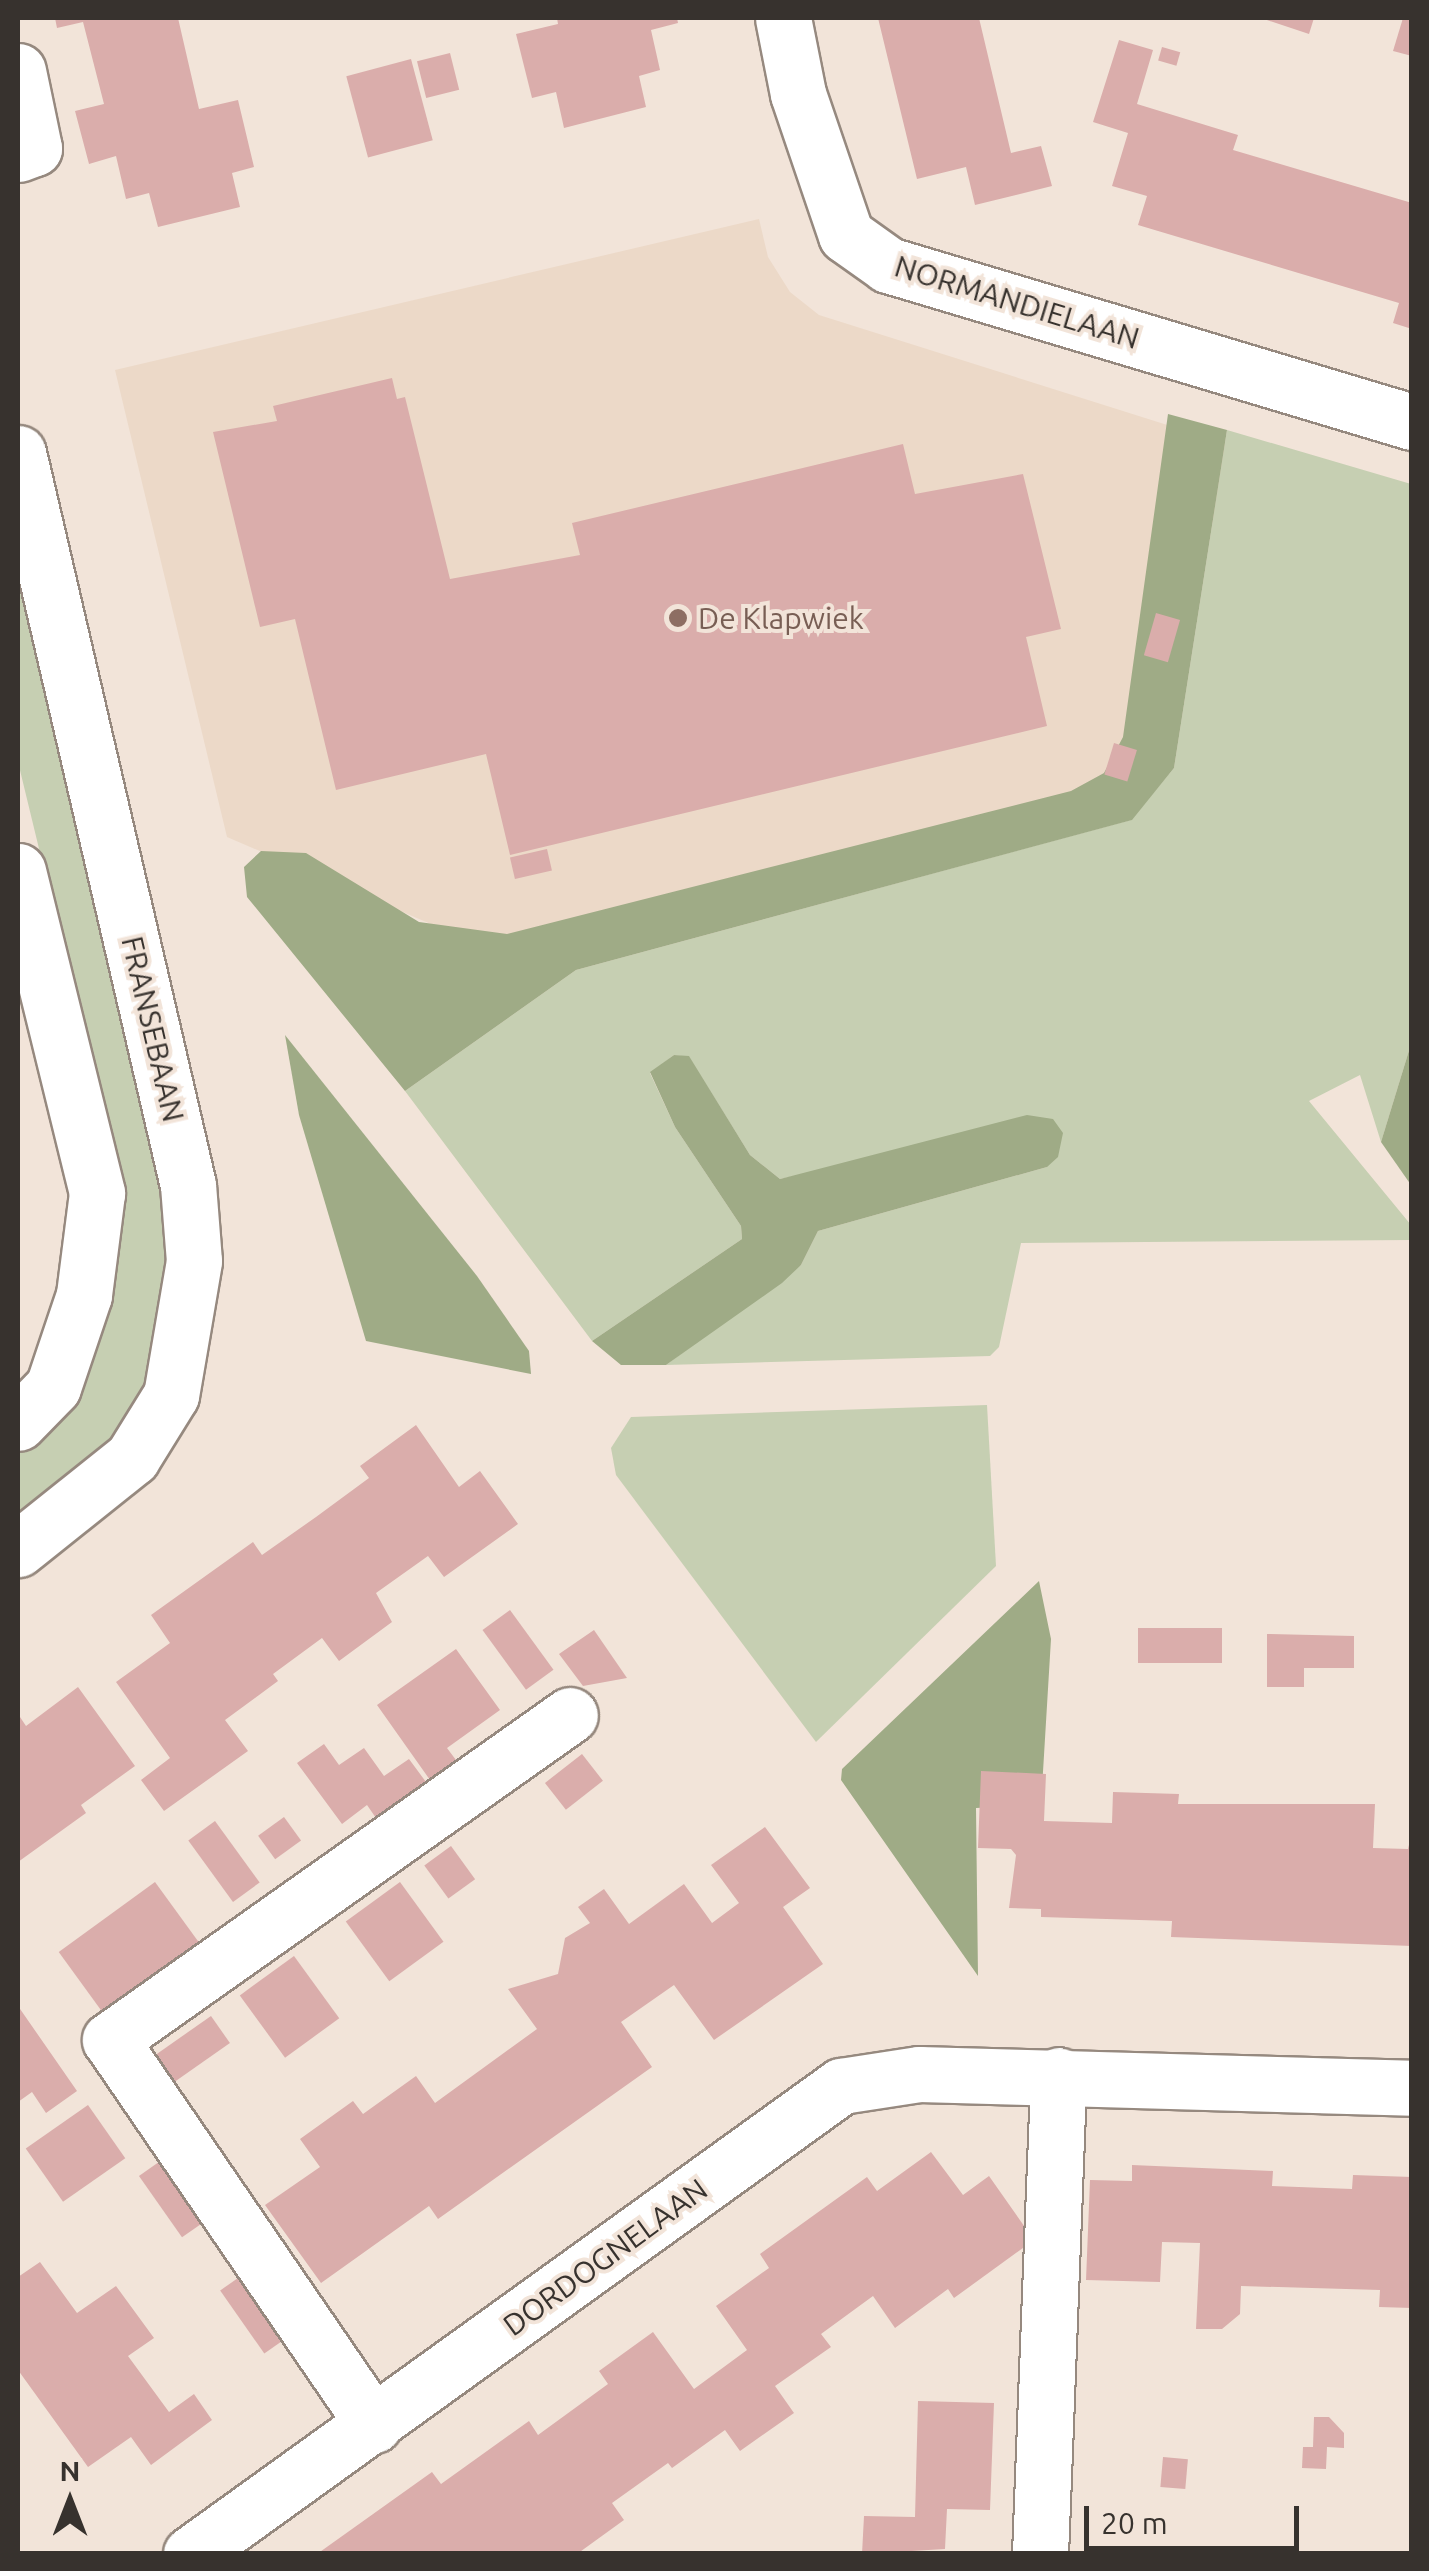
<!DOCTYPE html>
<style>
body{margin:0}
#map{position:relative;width:1429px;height:2571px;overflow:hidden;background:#f2e4d9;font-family:Ubuntu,sans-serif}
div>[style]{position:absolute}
.built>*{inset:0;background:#ecd9c8}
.green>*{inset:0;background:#c6cfb2}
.forest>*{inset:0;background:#9fab86}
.building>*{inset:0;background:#daadab;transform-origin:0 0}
.roads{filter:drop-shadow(2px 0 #96897f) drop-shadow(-2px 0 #96897f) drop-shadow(0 2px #96897f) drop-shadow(0 -2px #96897f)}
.minor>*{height:55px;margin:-27.5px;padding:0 27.5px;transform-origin:27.5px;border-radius:27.5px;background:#fff}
.dots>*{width:28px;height:28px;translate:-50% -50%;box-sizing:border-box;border:5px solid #f2e4d9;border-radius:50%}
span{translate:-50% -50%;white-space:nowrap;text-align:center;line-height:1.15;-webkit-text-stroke:8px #f2e4d9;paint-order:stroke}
.street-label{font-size:30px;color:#37322e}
.education-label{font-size:30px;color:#785e54}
.left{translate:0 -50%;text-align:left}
.frame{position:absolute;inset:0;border:20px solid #37322e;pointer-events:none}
.north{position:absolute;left:20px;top:2451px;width:100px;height:100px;-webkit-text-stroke:8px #f2e4d9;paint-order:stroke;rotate:0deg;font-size:28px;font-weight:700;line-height:40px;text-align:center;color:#37322e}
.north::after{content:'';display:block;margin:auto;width:35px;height:45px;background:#37322e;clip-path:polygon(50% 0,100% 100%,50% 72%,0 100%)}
.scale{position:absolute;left:1084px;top:2506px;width:215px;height:45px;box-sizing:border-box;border:5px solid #37322e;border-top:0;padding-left:12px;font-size:30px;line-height:35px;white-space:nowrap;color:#37322e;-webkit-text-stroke:8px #f2e4d9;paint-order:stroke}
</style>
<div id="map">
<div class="built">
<div style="clip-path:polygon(759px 219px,768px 257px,790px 292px,819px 315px,1237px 447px,1127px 788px,480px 945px,227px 837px,115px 370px)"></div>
</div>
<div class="green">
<div style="clip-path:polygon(1227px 430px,1411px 484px,1411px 1044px,1381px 1142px,1360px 1075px,1309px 1101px,1411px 1225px,1411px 1240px,1021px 1243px,999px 1347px,990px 1356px,666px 1365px,801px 1265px,818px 1231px,1047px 1167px,861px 1162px,780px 1179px,750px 1155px,689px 1057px,674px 1055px,650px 1073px,675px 1127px,741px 1226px,742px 1239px,592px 1341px,405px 1091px,576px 970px,1131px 820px,1174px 768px)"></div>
<div style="clip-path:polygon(18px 553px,167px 1177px,178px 1282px,160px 1371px,107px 1455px,18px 1519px,18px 1452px,49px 1420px,120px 1183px,18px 762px)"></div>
<div style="clip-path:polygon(987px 1405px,996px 1566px,816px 1742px,616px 1475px,611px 1448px,631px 1417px)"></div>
</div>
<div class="forest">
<div style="clip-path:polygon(1168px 414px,1227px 430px,1174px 768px,1132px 820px,576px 970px,405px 1091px,247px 897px,244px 867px,261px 851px,306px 853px,419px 922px,507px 934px,1071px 791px,1104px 773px,1123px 737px)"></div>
<div style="clip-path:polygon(285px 1035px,477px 1276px,529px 1351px,531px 1374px,366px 1341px,299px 1115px)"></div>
<div style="clip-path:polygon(1411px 1044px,1411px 1185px,1381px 1142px)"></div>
<div style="clip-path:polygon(674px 1055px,689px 1056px,750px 1155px,780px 1179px,1027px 1115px,1053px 1119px,1063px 1133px,1058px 1157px,1047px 1167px,818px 1231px,801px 1265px,782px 1283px,666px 1365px,621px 1365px,592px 1341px,742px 1239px,741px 1226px,675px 1127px,650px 1072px)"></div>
<div style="clip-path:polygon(1039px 1581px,1051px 1639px,1041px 1805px,976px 1808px,978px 1976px,841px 1780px,842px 1769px)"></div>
</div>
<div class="building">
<div style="clip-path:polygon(55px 18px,178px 18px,199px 109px,238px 100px,254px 167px,232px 173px,240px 207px,158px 227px,149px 193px,126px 199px,116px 156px,89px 164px,75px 111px,104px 104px,83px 22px,57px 28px)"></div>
<div style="clip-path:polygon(557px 18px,677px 18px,678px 23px,651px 30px,660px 70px,639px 76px,646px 107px,564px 128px,556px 92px,532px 98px,516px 34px,558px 24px)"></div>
<div style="clip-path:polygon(878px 18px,979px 18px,1011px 153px,1041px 146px,1052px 186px,975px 205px,966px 167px,917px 179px)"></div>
<div style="clip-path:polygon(1261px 18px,1314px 18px,1309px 34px)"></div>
<div style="clip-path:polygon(1403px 18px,1412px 18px,1412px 56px,1393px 51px)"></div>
<div style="clip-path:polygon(1119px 40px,1153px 50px,1137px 104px,1238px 135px,1233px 150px,1412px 203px,1412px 329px,1393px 323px,1399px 303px,1138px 225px,1147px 196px,1112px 186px,1128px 133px,1093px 122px)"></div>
<div style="left:1162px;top:47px;width:19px;height:14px;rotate:16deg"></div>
<div style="left:450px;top:53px;width:38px;height:34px;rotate:76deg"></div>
<div style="left:411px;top:59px;width:84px;height:67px;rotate:75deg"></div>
<div style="clip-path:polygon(392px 378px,397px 399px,405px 397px,450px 579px,580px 555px,572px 523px,903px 444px,915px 494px,1023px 474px,1061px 629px,1026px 637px,1047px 726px,510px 855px,486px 754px,336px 790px,295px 619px,260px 627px,213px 432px,277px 421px,273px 406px)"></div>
<div style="left:1156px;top:613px;width:25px;height:44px;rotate:16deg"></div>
<div style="left:1114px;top:743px;width:24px;height:33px;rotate:17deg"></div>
<div style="left:547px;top:849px;width:22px;height:38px;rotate:77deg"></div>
<div style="clip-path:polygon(416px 1425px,459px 1487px,480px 1471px,518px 1524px,444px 1577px,428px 1556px,376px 1593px,392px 1622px,339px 1661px,322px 1638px,273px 1674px,278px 1681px,225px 1720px,248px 1751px,164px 1811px,141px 1780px,170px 1758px,116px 1682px,170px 1643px,151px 1615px,253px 1542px,262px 1555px,316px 1517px,369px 1478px,360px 1466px)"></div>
<div style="left:510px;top:1610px;width:74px;height:34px;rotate:54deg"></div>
<div style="left:1138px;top:1628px;width:84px;height:35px"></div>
<div style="clip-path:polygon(594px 1630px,627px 1678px,583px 1686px,559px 1654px)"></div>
<div style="clip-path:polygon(1267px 1634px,1354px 1636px,1354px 1668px,1304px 1668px,1304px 1687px,1267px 1687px)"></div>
<div style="clip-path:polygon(456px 1649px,500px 1710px,447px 1748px,456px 1760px,430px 1780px,377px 1705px)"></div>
<div style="clip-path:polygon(78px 1687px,135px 1766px,81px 1805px,86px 1813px,18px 1862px,18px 1714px,26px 1726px)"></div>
<div style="clip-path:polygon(324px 1744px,339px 1765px,364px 1748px,384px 1776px,409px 1759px,426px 1782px,376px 1818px,367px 1805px,342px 1824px,297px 1763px)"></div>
<div style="left:582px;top:1754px;width:34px;height:47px;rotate:52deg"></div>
<div style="clip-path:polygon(981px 1771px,1046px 1774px,1044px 1821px,1112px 1823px,1113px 1792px,1179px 1794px,1178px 1804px,1375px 1804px,1373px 1848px,1408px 1849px,1412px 1832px,1412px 1946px,1171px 1937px,1172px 1921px,1041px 1917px,1041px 1909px,1009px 1908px,1016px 1855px,1011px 1849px,978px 1848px)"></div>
<div style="left:284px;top:1817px;width:29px;height:32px;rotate:54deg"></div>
<div style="left:215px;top:1821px;width:76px;height:33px;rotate:54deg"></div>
<div style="clip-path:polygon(765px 1827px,810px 1888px,783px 1907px,823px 1964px,714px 2040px,674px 1985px,621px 2022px,652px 2067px,438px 2219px,429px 2206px,321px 2283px,265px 2205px,320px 2167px,300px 2139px,353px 2101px,363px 2114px,416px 2076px,435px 2103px,537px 2029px,508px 1989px,558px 1974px,565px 1938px,590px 1923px,578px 1907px,604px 1889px,629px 1924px,684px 1884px,712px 1923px,739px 1903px,711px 1865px)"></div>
<div style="left:451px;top:1846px;width:41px;height:33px;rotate:54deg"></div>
<div style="left:155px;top:1882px;width:77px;height:119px;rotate:54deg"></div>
<div style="left:400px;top:1882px;width:74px;height:67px;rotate:54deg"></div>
<div style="left:294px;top:1956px;width:77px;height:67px;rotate:54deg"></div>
<div style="clip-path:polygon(18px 2006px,77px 2091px,46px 2113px,32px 2092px,18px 2102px)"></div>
<div style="left:211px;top:2016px;width:33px;height:77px;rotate:55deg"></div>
<div style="left:88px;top:2105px;width:65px;height:76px;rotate:55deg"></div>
<div style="clip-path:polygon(931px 2152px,963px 2195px,989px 2176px,1034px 2240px,954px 2298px,948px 2289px,895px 2328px,873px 2296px,821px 2334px,831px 2347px,775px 2386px,794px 2413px,740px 2451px,725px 2430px,672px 2468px,668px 2463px,612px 2503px,624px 2520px,577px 2554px,317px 2554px,432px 2472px,441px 2484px,529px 2421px,538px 2435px,608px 2384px,599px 2371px,653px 2332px,694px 2389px,747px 2350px,716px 2306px,769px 2268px,760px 2254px,867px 2177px,877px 2191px)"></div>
<div style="left:166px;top:2157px;width:75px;height:33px;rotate:55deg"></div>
<div style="clip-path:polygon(1132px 2165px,1273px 2171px,1272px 2186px,1352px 2189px,1353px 2175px,1412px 2177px,1412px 2308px,1379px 2307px,1380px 2290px,1241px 2286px,1240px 2314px,1222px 2329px,1196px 2329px,1200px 2243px,1162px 2242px,1160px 2282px,1086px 2280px,1090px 2180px,1132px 2181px)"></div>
<div style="clip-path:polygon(40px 2262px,77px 2313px,116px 2286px,154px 2338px,128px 2356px,169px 2412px,194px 2394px,212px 2420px,151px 2465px,131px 2437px,88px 2467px,18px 2370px,18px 2277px)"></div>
<div style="left:248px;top:2271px;width:77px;height:34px;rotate:55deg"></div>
<div style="clip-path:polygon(918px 2401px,994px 2403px,990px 2510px,947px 2509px,945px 2549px,862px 2554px,864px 2516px,915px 2517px)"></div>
<div style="clip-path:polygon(1314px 2417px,1329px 2417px,1344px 2433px,1344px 2448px,1327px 2447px,1326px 2469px,1302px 2468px,1303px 2447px,1313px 2447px)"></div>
<div style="left:1163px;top:2457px;width:25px;height:30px;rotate:5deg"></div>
</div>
<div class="roads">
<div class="minor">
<div style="left:783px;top:18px;width:77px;rotate:78.8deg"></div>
<div style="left:798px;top:94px;width:149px;rotate:71.2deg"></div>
<div style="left:846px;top:235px;width:52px;rotate:35.5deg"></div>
<div style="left:888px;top:265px;width:547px;rotate:16.68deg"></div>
<div style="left:18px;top:71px;width:79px;rotate:78.3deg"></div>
<div style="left:34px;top:148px;width:17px;rotate:159deg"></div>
<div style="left:18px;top:453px;width:751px;rotate:76.93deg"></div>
<div style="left:188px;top:1185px;width:76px;rotate:85.5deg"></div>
<div style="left:194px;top:1261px;width:136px;rotate:99.7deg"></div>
<div style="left:171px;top:1395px;width:74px;rotate:121.8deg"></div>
<div style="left:132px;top:1458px;width:146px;rotate:141.4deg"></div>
<div style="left:18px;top:871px;width:332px;rotate:76.2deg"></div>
<div style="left:97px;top:1193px;width:103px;rotate:97.3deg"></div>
<div style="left:84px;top:1295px;width:97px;rotate:108.6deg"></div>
<div style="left:53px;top:1387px;width:50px;rotate:134.2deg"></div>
<div style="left:374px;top:2425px;width:467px;rotate:-124.4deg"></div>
<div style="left:110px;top:2040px;width:563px;rotate:-35.24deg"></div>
<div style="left:191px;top:2554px;width:801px;rotate:-35.75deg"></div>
<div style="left:841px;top:2086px;width:79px;rotate:-8.7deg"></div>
<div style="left:919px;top:2074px;width:493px;rotate:1.6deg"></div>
<div style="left:1040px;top:2554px;width:479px;rotate:-87.8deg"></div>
</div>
</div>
<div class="dots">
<div style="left:678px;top:618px;background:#8d6e63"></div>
</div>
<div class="street-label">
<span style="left:1017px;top:302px;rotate:17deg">NORMANDIELAAN</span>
<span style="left:153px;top:1029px;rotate:77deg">FRANSEBAAN</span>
<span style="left:605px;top:2257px;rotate:-36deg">DORDOGNELAAN</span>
</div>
<div class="education-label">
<span class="left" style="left:698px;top:618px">De Klapwiek</span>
</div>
<div class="frame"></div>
<div class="north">N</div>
<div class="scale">20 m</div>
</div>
